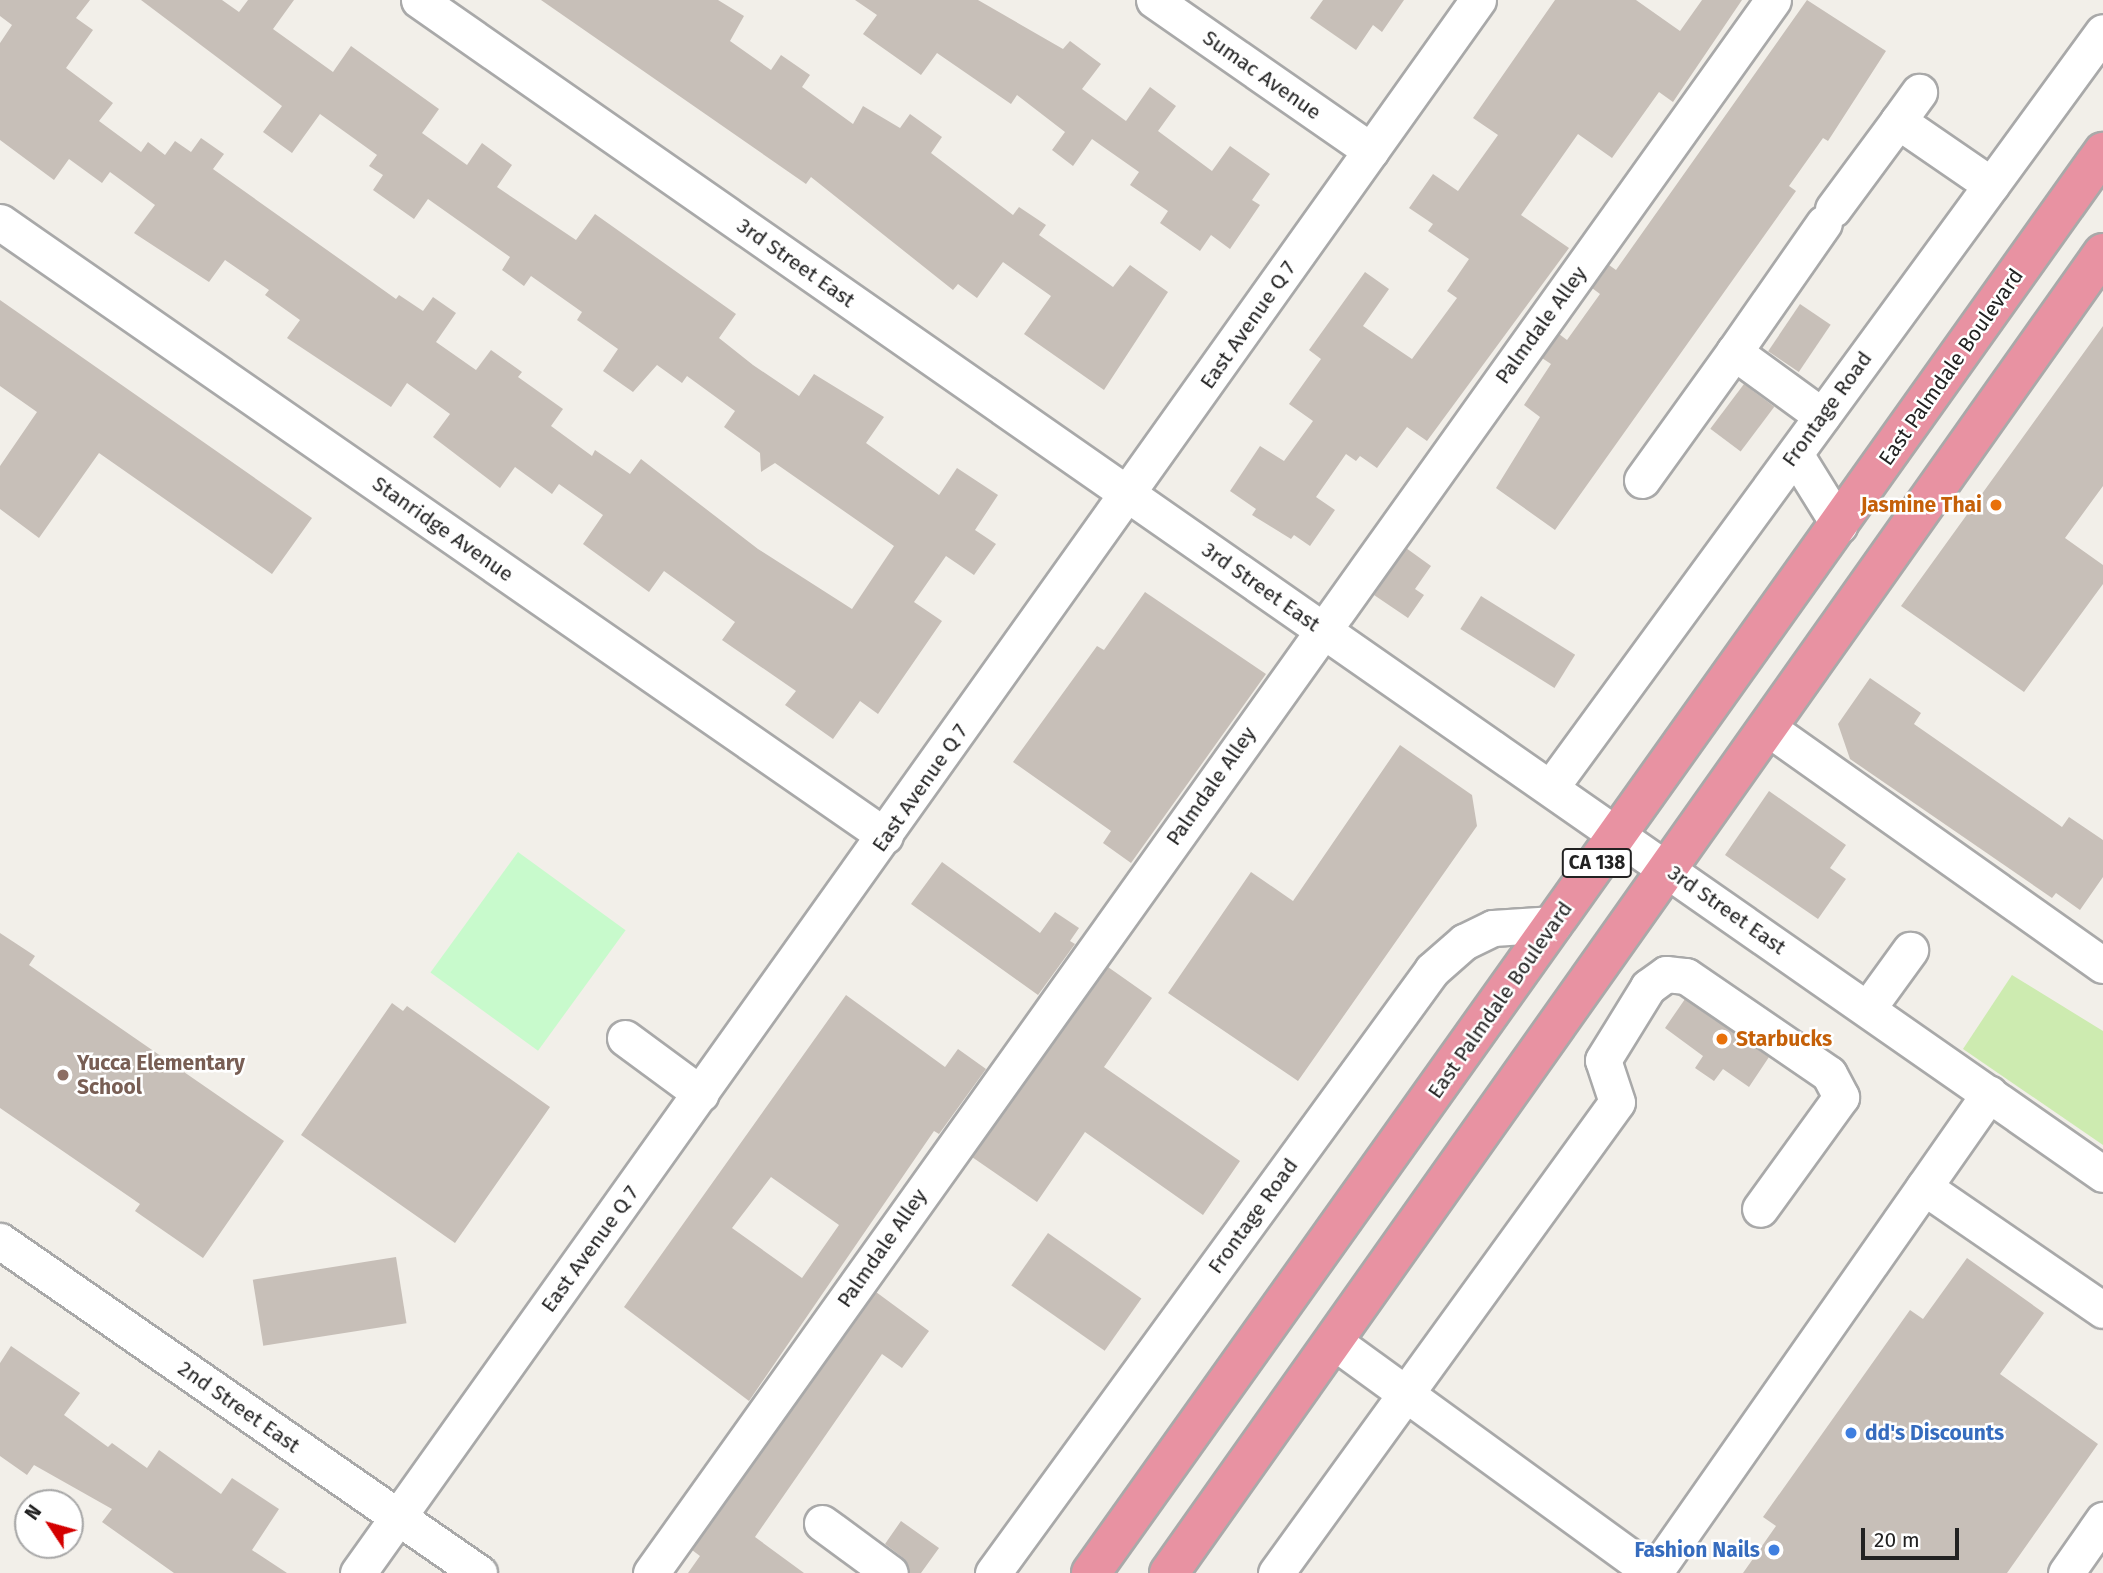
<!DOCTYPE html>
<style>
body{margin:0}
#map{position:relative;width:2103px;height:1573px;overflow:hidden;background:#f2efe9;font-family:"Fira Sans",sans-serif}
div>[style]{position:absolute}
.grass>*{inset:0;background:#cdebb0}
.park>*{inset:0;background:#c8facc;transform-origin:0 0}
.building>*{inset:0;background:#c7bfb8;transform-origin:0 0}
.roads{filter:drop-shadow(2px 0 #a9a9a9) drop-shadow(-2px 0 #a9a9a9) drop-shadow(0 2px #a9a9a9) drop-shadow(0 -2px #a9a9a9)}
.minor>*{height:35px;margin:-17.5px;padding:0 17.5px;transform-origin:17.5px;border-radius:17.5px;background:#fff}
.highway>*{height:38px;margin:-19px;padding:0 19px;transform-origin:19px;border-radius:19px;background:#e892a2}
.dots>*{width:19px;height:19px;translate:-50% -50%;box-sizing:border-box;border:4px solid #fff;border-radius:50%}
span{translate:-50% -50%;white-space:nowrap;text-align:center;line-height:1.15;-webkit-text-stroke:5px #fff;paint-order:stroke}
.shield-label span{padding:2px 5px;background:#fff;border:2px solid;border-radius:5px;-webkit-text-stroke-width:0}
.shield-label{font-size:19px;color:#222;font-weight:700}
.street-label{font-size:21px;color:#222}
.food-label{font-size:21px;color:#c56008;font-weight:700}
.right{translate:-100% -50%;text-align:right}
.left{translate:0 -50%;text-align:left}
.education-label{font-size:21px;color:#785e54;font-weight:700}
.shop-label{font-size:21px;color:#366cbe;font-weight:700}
.north{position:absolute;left:14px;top:1489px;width:70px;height:70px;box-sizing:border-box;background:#fff;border:2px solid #a7a7a7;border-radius:50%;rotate:306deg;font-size:19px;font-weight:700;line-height:28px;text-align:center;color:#222}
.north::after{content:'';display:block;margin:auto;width:24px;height:32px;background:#d40000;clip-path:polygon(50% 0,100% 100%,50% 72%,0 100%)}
.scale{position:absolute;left:1861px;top:1528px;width:98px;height:32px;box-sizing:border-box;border:4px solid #222;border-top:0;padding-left:9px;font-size:21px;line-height:24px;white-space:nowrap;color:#222;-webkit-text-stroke:5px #fff;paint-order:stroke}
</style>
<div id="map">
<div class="grass">
<div style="clip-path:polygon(2012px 975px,2103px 1031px,2103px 1145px,1963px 1049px)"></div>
</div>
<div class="park">
<div style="left:518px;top:852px;width:133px;height:149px;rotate:36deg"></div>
</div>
<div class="building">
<div style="clip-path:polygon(0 0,90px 0,76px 18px,93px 30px,66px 68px,113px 103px,99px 121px,141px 152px,148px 142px,165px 155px,175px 141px,191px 152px,201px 138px,224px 154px,213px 169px,396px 299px,399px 295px,423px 311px,433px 297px,456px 313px,436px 342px,476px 370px,491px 350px,522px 372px,518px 377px,563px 409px,551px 426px,592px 456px,595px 450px,630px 474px,641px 459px,758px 549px,852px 609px,894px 546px,775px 463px,761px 472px,760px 453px,724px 427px,735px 411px,687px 376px,682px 383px,657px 365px,633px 392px,603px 371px,618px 349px,577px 320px,582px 312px,531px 276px,524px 286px,502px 270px,510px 257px,428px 199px,414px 219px,373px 190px,383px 175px,369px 166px,377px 155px,320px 114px,292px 153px,263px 132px,282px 106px,141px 0,222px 0,239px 12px,248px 0,294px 0,273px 29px,333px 72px,351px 46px,439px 109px,422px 133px,467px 165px,482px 143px,512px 165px,497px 187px,576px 240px,595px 214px,736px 314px,719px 338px,753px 365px,799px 396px,814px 374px,884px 417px,866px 443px,939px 495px,957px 468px,998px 495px,975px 530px,996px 544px,974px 575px,946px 556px,914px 602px,942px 621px,878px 714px,860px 701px,833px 739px,785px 705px,796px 691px,722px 640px,735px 622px,664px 571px,649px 592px,583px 544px,603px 515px,559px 484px,552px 494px,515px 467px,500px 488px,433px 437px,450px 414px,407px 383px,391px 407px,287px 338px,300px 320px,265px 295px,269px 290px,225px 260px,209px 282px,134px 233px,155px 205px,110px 172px,102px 183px,69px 159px,54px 180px,0 140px,0 43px,12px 25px,0 16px)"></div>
<div style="clip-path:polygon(541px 0,718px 0,744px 16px,730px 41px,771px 70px,781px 55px,810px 75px,802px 87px,853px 124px,863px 106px,900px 128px,910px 114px,942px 137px,931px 153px,1013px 215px,1019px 207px,1046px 225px,1039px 235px,1113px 287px,1130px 265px,1168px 292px,1104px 390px,1024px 334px,1051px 296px,1003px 262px,977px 298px,958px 284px,953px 290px,811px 177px,806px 184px)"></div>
<div style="clip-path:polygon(855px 0,978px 0,1063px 49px,1070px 41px,1101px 64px,1082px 89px,1126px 121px,1150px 87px,1176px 106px,1158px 131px,1212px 171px,1230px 146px,1270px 174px,1252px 200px,1260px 205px,1230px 249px,1211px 235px,1200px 251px,1160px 223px,1168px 211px,1130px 185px,1139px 172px,1092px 139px,1073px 166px,1052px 150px,1065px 132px,1017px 95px,1011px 104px,937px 53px,921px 75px,863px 34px,877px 15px)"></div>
<div style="clip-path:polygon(1323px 0,1404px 0,1382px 32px,1373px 25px,1356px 50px,1310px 18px)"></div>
<div style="clip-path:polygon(1555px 0,1636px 0,1680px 31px,1702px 0,1742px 0,1673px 102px,1659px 92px,1612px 158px,1578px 134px,1521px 215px,1569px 248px,1427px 441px,1407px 427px,1377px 468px,1360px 456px,1356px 461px,1346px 454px,1316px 497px,1335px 510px,1310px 546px,1294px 535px,1291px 539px,1252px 515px,1256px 509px,1230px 491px,1260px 446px,1284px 461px,1313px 421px,1289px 404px,1321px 359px,1309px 350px,1365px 272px,1389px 289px,1363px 326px,1412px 359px,1457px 298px,1447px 291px,1469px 259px,1428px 231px,1433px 224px,1409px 208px,1433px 174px,1458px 191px,1498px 135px,1473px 118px)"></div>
<div style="clip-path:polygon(1807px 0,1886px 51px,1828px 141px,1823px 138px,1789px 186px,1796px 191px,1555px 530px,1496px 488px,1540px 417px,1524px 405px,1551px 364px,1542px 358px,1559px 334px,1567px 340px,1600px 294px,1592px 288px,1600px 278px,1609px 265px,1616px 270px)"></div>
<div style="clip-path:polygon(0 300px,312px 518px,272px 574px,99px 453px,39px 538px,0 509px,0 466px,37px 412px,0 386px)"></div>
<div style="left:1800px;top:304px;width:37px;height:57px;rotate:34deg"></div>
<div style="clip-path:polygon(2103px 326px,2103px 486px,2065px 538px,2103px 565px,2103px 584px,2024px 692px,1901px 606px)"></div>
<div style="left:1744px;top:384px;width:38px;height:56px;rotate:37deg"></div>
<div style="clip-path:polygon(1406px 548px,1431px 566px,1415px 589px,1424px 595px,1408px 618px,1374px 595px)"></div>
<div style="clip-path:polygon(1145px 592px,1266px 674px,1131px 863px,1103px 843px,1111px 831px,1013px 762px,1097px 646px,1104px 650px)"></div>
<div style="left:1481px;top:596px;width:111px;height:39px;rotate:32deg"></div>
<div style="clip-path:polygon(1870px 678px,1921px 713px,1914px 724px,2062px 827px,2069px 817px,2103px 840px,2103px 877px,2080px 910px,2056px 893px,2052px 898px,1850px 759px,1838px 724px)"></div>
<div style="clip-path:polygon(1400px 745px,1472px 795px,1477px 826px,1298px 1081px,1168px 993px,1251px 872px,1293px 901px)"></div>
<div style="clip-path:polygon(1769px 791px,1846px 845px,1830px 868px,1846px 879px,1818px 919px,1725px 855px)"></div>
<div style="clip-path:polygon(942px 862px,1040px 933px,1055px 912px,1079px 928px,1070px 941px,1075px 944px,1038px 995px,911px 904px)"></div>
<div style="clip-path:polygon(0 933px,35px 956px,29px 965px,284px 1141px,203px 1258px,135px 1211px,140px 1204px,0 1108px)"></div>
<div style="clip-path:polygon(1108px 967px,1152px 998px,1104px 1067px,1240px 1161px,1203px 1215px,1085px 1132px,1037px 1202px,972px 1157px)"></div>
<div style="clip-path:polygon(evenodd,846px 995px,945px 1067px,958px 1049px,986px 1069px,939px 1134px,934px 1131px,749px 1401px,624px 1307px,846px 995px,771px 1177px,839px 1225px,802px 1278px,732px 1228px,771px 1177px)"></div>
<div style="clip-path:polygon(1685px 999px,1769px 1057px,1749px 1087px,1723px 1069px,1714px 1081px,1695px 1068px,1703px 1056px,1665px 1028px)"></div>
<div style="clip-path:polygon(392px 1003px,403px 1011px,407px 1006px,550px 1107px,455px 1243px,301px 1135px)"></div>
<div style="left:1048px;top:1233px;width:114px;height:64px;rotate:35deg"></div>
<div style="left:396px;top:1257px;width:67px;height:145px;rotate:81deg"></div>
<div style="clip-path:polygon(1967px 1258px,2044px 1313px,2000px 1374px,2098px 1444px,2007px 1573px,1743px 1573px,1776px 1526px,1763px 1517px,1910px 1310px,1923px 1319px)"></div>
<div style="clip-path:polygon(876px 1292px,929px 1331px,902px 1368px,882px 1354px,755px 1537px,804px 1573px,688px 1573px,700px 1556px,692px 1550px)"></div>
<div style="clip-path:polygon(11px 1346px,80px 1393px,64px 1415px,108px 1447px,112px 1443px,147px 1468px,159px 1450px,221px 1494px,232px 1478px,279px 1509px,252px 1550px,287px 1573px,174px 1573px,102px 1522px,112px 1509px,34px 1465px,27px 1475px,0 1456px,0 1363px)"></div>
<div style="clip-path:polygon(901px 1521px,939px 1548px,921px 1573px,910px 1573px,902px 1557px,885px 1544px)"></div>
</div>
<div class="roads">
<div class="minor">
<div style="left:419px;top:0;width:2053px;rotate:34.88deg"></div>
<div style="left:1154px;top:0;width:264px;rotate:34.8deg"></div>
<div style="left:1898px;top:121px;width:36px;rotate:-54deg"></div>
<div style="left:1833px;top:209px;width:109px;rotate:-53.5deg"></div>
<div style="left:1898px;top:121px;width:113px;rotate:34.5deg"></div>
<div style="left:0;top:222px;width:1077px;rotate:34.75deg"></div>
<div style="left:1822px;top:416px;width:109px;rotate:-144deg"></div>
<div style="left:1734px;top:352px;width:157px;rotate:-55.1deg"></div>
<div style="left:1795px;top:454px;width:84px;rotate:58.2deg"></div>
<div style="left:1642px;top:480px;width:158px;rotate:-54.3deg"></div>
<div style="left:1768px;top:728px;width:410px;rotate:35.3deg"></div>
<div style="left:1551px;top:787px;width:935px;rotate:-53.83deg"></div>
<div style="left:1868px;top:1008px;width:72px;rotate:-54.1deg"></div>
<div style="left:625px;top:1038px;width:94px;rotate:36.4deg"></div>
<div style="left:1924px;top:1187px;width:217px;rotate:34.5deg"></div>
<div style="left:0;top:1241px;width:583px;rotate:34.73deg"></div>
<div style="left:1333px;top:1341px;width:394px;rotate:36deg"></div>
<div style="left:822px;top:1523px;width:84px;rotate:36.3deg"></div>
<div style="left:358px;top:1573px;width:1931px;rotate:-54.55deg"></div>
<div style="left:651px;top:1573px;width:1932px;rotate:-54.5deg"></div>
<div style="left:993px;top:1573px;width:746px;rotate:-53.94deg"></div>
<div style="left:1432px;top:970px;width:43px;rotate:-41.2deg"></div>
<div style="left:1464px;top:942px;width:32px;rotate:-26deg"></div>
<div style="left:1493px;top:928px;width:61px;rotate:-3.8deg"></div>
<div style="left:1276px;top:1573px;width:581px;rotate:-54.1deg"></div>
<div style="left:1617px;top:1102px;width:44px;rotate:-108.4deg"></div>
<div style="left:1603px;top:1060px;width:86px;rotate:-58.3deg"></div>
<div style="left:1648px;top:987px;width:22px;rotate:-36deg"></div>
<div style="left:1666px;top:974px;width:20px;rotate:6deg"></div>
<div style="left:1686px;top:976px;width:173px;rotate:34.4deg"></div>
<div style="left:1829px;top:1074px;width:26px;rotate:62deg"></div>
<div style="left:1841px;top:1097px;width:138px;rotate:125.9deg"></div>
<div style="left:1654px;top:1573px;width:585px;rotate:-55.03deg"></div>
<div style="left:2066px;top:1573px;width:65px;rotate:-55.1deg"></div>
</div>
<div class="highway">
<div style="left:1091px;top:1573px;width:1745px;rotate:-54.54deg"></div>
<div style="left:1169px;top:1573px;width:1617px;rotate:-54.72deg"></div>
</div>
</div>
<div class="dots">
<div style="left:1996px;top:505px;background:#e8710a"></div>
<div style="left:1722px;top:1039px;background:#e8710a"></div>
<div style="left:63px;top:1075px;background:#8d6e63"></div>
<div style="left:1851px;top:1433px;background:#3f7fe0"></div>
<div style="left:1774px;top:1550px;background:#3f7fe0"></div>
</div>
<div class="shield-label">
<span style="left:1597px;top:863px">CA 138</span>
</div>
<div class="street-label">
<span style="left:1262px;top:75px;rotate:35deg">Sumac Avenue</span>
<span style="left:796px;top:263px;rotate:35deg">3rd Street East</span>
<span style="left:1248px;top:325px;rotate:-55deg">East Avenue Q 7</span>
<span style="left:1541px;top:325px;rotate:-54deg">Palmdale Alley</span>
<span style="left:1951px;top:367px;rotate:-55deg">East Palmdale Boulevard</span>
<span style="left:1827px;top:409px;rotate:-54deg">Frontage Road</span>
<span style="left:443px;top:529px;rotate:35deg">Stanridge Avenue</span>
<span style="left:1261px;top:587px;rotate:35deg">3rd Street East</span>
<span style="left:1211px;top:786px;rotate:-55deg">Palmdale Alley</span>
<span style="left:920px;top:788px;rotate:-55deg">East Avenue Q 7</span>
<span style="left:1727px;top:910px;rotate:35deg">3rd Street East</span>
<span style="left:1500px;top:1000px;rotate:-55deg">East Palmdale Boulevard</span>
<span style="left:1253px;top:1216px;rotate:-54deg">Frontage Road</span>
<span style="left:882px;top:1248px;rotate:-55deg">Palmdale Alley</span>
<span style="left:590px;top:1249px;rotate:-54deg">East Avenue Q 7</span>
<span style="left:239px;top:1407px;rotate:35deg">2nd Street East</span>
</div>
<div class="food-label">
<span class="right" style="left:1982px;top:505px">Jasmine Thai</span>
<span class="left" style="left:1736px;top:1039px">Starbucks</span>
</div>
<div class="education-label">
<span class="left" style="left:77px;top:1075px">Yucca Elementary<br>School</span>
</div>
<div class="shop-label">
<span class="left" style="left:1865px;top:1433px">dd's Discounts</span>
<span class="right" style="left:1760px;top:1550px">Fashion Nails</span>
</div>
<div class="north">N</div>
<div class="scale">20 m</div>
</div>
